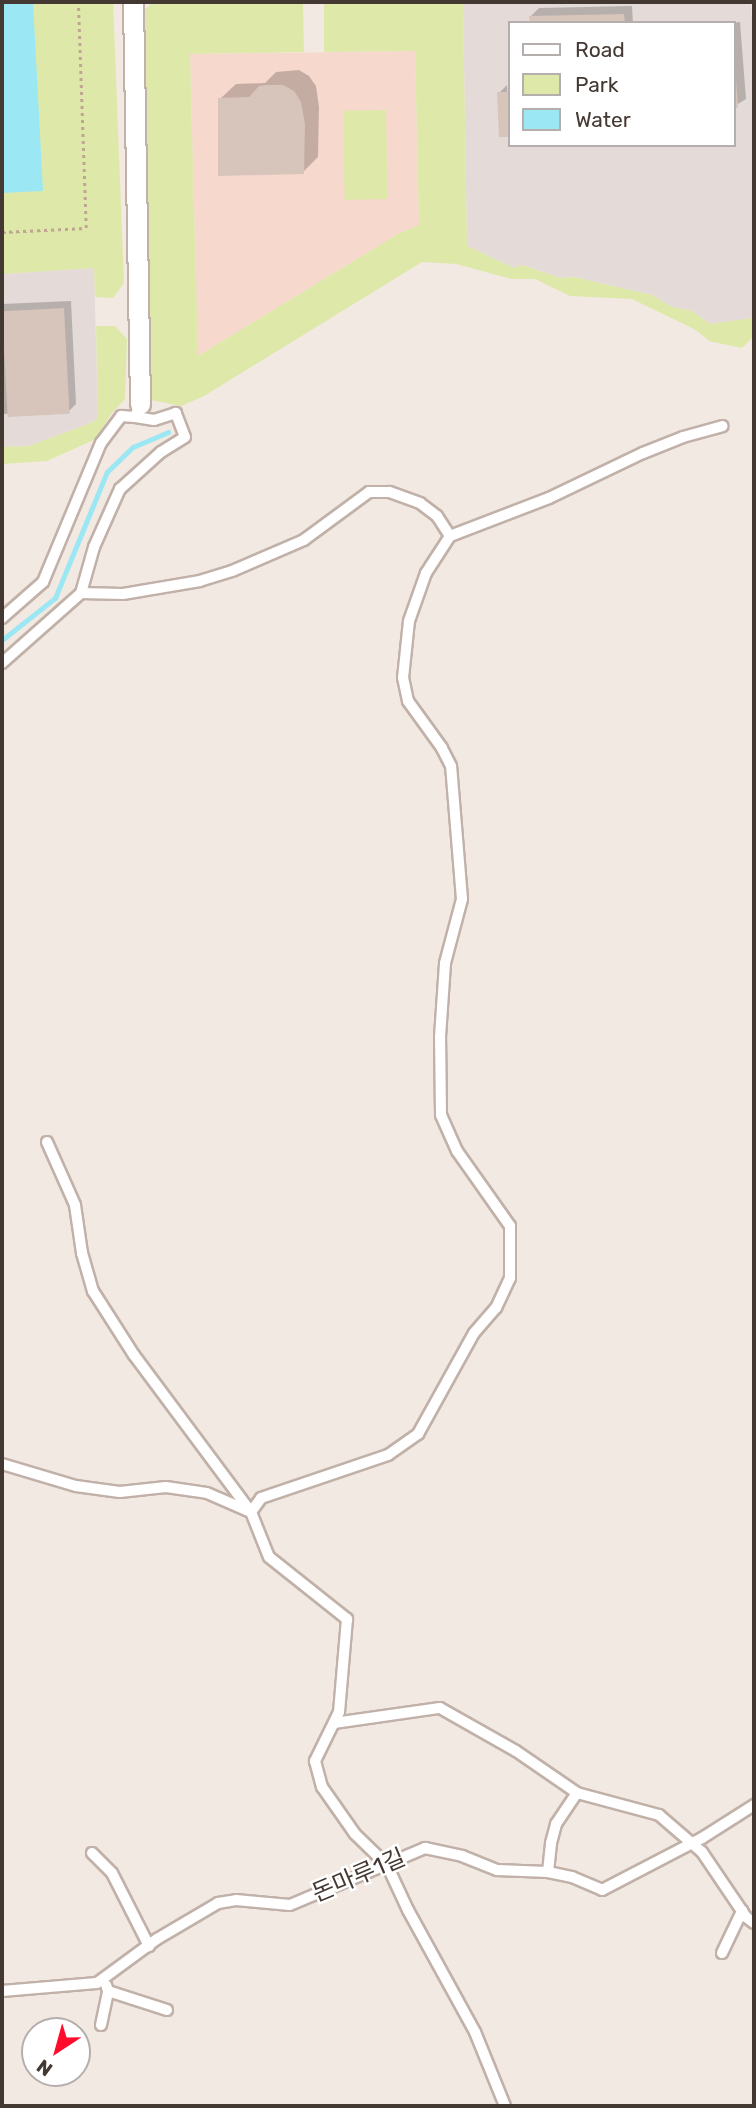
<!DOCTYPE html>
<meta charset="utf-8">
<style>
body{margin:0}
#map{position:relative;width:756px;height:2108px;overflow:hidden;background:#f2e9e2;font-family:Rubik,"Noto Sans KR",sans-serif}
div>[style]{position:absolute}
.commercial>*{inset:0;background:#f6d8cc}
.industrial>*{inset:0;background:#e4dbd8}
.green>*{inset:0;background:#dee9a9;transform-origin:0 0}
.water>*{inset:0;background:#9be7f3}
.shadow>*{inset:0;background:#0003}
.stream>*{height:4.5px;margin:-2.25px;padding:0 2.25px;transform-origin:2.25px;border-radius:2.25px;background:#9be7f3}
.building>*{inset:0;background:#d7c4ba;transform-origin:0 0}
.path>*{height:2.5px;margin-top:-1.25px;transform-origin:0;background:repeating-linear-gradient(90deg,#c0a595 0 3.5px,transparent 0 7px)}
.roads{filter:drop-shadow(2px 0 #c1b1a8) drop-shadow(-2px 0 #c1b1a8) drop-shadow(0 2px #c1b1a8) drop-shadow(0 -2px #c1b1a8)}
.lane>*{height:10px;margin:-5px;padding:0 5px;transform-origin:5px;border-radius:5px;background:#fff}
.street>*{height:19px;margin:-9.5px;padding:0 9.5px;transform-origin:9.5px;border-radius:9.5px;background:#fff}
span{translate:-50% -50%;white-space:nowrap;text-align:center;line-height:1.15;-webkit-text-stroke:5px #fff;paint-order:stroke}
.street-label{font-size:24px;color:#443833}
.frame{position:absolute;inset:0;border:4px solid #443833;pointer-events:none}
.legend{position:absolute;left:508px;top:21px;width:228px;height:126px;box-sizing:border-box;background:#fff;border:2px solid #b4afad;margin:0;padding:9px 12px;list-style:none;font-size:21px;color:#443833}
.legend li{display:flex;align-items:center;gap:14px;height:35px}
.legend b{width:35px;border:2px solid #b4afad}
.north{position:absolute;left:21px;top:2017px;width:70px;height:70px;box-sizing:border-box;background:#fff;border:2px solid #b4afad;border-radius:50%;rotate:216deg;font-size:19px;font-weight:700;line-height:28px;text-align:center;color:#443833}
.north::after{content:'';display:block;margin:auto;width:24px;height:32px;background:#ff0c2c;clip-path:polygon(50% 0,100% 100%,50% 72%,0 100%)}
</style>
<div id="map">
<div class="commercial">
<div style="clip-path:polygon(415px 51px,419px 225px,398px 234px,198px 356px,190px 54px)"></div>
</div>
<div class="industrial">
<div style="clip-path:polygon(evenodd,463px 2px,751px 2px,754px 60px,754px 318px,710px 324px,692px 311px,672px 307px,652px 295px,574px 277px,560px 278px,523px 265px,514px 268px,467px 246px,463px 2px,509px 23px,733px 23px,733px 145px,509px 145px,509px 23px)"></div>
<div style="clip-path:polygon(94px 268px,98px 418px,91px 423px,29px 446px,2px 447px,2px 274px)"></div>
</div>
<div class="green">
<div style="clip-path:polygon(2px 2px,113px 2px,124px 283px,113px 298px,95px 297px,94px 268px,2px 274px)"></div>
<div style="clip-path:polygon(191px 2px,303px 3px,304px 52px,190px 54px,198px 356px,398px 234px,419px 225px,415px 51px,324px 52px,324px 2px,463px 2px,467px 246px,514px 268px,522px 265px,560px 278px,574px 277px,652px 295px,672px 307px,692px 311px,710px 324px,754px 318px,754px 336px,742px 348px,709px 341px,696px 330px,632px 299px,570px 296px,535px 279px,512px 279px,456px 264px,422px 262px,204px 396px,181px 406px,151px 400px,141px 13px,151px 4px)"></div>
<div style="left:386px;top:110px;width:89px;height:43px;rotate:89deg"></div>
<div style="clip-path:polygon(96px 326px,115px 326px,127px 339px,125px 399px,111px 414px,96px 439px,47px 461px,2px 464px,2px 447px,29px 446px,91px 423px,98px 418px)"></div>
</div>
<div class="water">
<div style="clip-path:polygon(2px 2px,33px 2px,43px 191px,2px 193px)"></div>
</div>
<div class="shadow">
<div style="clip-path:polygon(632px 6px,633px 23px,531px 23px,531px 16px,539px 8px)"></div>
<div style="clip-path:polygon(740px 22px,746px 99px,733px 107px,733px 23px,731px 23px)"></div>
<div style="clip-path:polygon(299px 70px,309px 76px,316px 86px,319px 107px,318px 157px,303px 172px,220px 99px,236px 84px,265px 83px,276px 72px)"></div>
<div style="clip-path:polygon(507px 85px,509px 135px,501px 136px,499px 93px)"></div>
<div style="clip-path:polygon(71px 301px,76px 404px,68px 412px,2px 414px,2px 304px)"></div>
</div>
<div class="stream">
<div style="left:2px;top:640px;width:68px;rotate:-38.4deg"></div>
<div style="left:55px;top:598px;width:136px;rotate:-67.6deg"></div>
<div style="left:107px;top:472px;width:36px;rotate:-44deg"></div>
<div style="left:133px;top:447px;width:38px;rotate:-23deg"></div>
</div>
<div class="building">
<div style="clip-path:polygon(624px 14px,625px 23px,530px 23px,529px 16px)"></div>
<div style="clip-path:polygon(735px 64px,738px 108px,733px 108px,733px 65px)"></div>
<div style="clip-path:polygon(266px 85px,283px 85px,294px 91px,301px 102px,305px 124px,304px 174px,218px 176px,218px 98px,249px 97px,259px 86px)"></div>
<div style="clip-path:polygon(497px 92px,509px 92px,509px 137px,499px 137px)"></div>
<div style="left:64px;top:308px;width:106px;height:62px;rotate:87deg"></div>
</div>
<div class="path">
<div style="left:2px;top:232px;width:84px;rotate:-2.7deg"></div>
<div style="left:86px;top:228px;width:226px;rotate:-92deg"></div>
</div>
<div class="roads">
<div class="lane">
<div style="left:450px;top:536px;width:106px;rotate:-21deg"></div>
<div style="left:549px;top:498px;width:104px;rotate:-25.6deg"></div>
<div style="left:643px;top:453px;width:43px;rotate:-21.8deg"></div>
<div style="left:683px;top:437px;width:41px;rotate:-15.4deg"></div>
<div style="left:2px;top:618px;width:55px;rotate:-41.3deg"></div>
<div style="left:43px;top:582px;width:151px;rotate:-67.4deg"></div>
<div style="left:101px;top:443px;width:34px;rotate:-53deg"></div>
<div style="left:121px;top:416px;width:14px;rotate:4deg"></div>
<div style="left:2px;top:663px;width:106px;rotate:-41.5deg"></div>
<div style="left:47px;top:1142px;width:69px;rotate:66deg"></div>
<div style="left:75px;top:1205px;width:49px;rotate:81.7deg"></div>
<div style="left:82px;top:1253px;width:40px;rotate:74deg"></div>
<div style="left:93px;top:1291px;width:76px;rotate:57.4deg"></div>
<div style="left:134px;top:1355px;width:196px;rotate:53.3deg"></div>
<div style="left:251px;top:1512px;width:17px;rotate:-54deg"></div>
<div style="left:261px;top:1498px;width:134px;rotate:-18.7deg"></div>
<div style="left:388px;top:1455px;width:37px;rotate:-35deg"></div>
<div style="left:418px;top:1434px;width:115px;rotate:-61deg"></div>
<div style="left:474px;top:1333px;width:33px;rotate:-49deg"></div>
<div style="left:496px;top:1308px;width:33px;rotate:-65deg"></div>
<div style="left:510px;top:1278px;width:52px;rotate:-90deg"></div>
<div style="left:510px;top:1226px;width:92px;rotate:-125.2deg"></div>
<div style="left:457px;top:1151px;width:39px;rotate:-114deg"></div>
<div style="left:441px;top:1115px;width:78px;rotate:-90.7deg"></div>
<div style="left:440px;top:1037px;width:74px;rotate:-86.1deg"></div>
<div style="left:445px;top:963px;width:66px;rotate:-75.1deg"></div>
<div style="left:462px;top:899px;width:133px;rotate:-94.7deg"></div>
<div style="left:451px;top:766px;width:20px;rotate:-117deg"></div>
<div style="left:442px;top:748px;width:58px;rotate:-125.9deg"></div>
<div style="left:408px;top:701px;width:24px;rotate:-102deg"></div>
<div style="left:403px;top:678px;width:57px;rotate:-84deg"></div>
<div style="left:409px;top:621px;width:51px;rotate:-70.5deg"></div>
<div style="left:426px;top:573px;width:44px;rotate:-57deg"></div>
<div style="left:450px;top:536px;width:24px;rotate:-123deg"></div>
<div style="left:437px;top:516px;width:21px;rotate:-143deg"></div>
<div style="left:420px;top:503px;width:33px;rotate:-160deg"></div>
<div style="left:389px;top:492px;width:20px;rotate:180deg"></div>
<div style="left:369px;top:492px;width:81px;rotate:143.6deg"></div>
<div style="left:304px;top:540px;width:78px;rotate:156.7deg"></div>
<div style="left:232px;top:571px;width:34px;rotate:163deg"></div>
<div style="left:200px;top:581px;width:78px;rotate:170.4deg"></div>
<div style="left:123px;top:594px;width:42px;rotate:-178.6deg"></div>
<div style="left:81px;top:593px;width:48px;rotate:-74.2deg"></div>
<div style="left:94px;top:547px;width:64px;rotate:-65.9deg"></div>
<div style="left:120px;top:489px;width:55px;rotate:-42.1deg"></div>
<div style="left:161px;top:452px;width:28px;rotate:-32deg"></div>
<div style="left:185px;top:437px;width:26px;rotate:-111deg"></div>
<div style="left:176px;top:413px;width:23px;rotate:162deg"></div>
<div style="left:154px;top:420px;width:19px;rotate:-171deg"></div>
<div style="left:135px;top:417px;width:14px;rotate:-69deg"></div>
<div style="left:2px;top:1464px;width:77px;rotate:16.6deg"></div>
<div style="left:76px;top:1486px;width:44px;rotate:7.8deg"></div>
<div style="left:120px;top:1492px;width:46px;rotate:-6.2deg"></div>
<div style="left:166px;top:1487px;width:41px;rotate:8.3deg"></div>
<div style="left:207px;top:1493px;width:48px;rotate:23.4deg"></div>
<div style="left:251px;top:1512px;width:48px;rotate:68.2deg"></div>
<div style="left:269px;top:1557px;width:100px;rotate:38.5deg"></div>
<div style="left:347px;top:1619px;width:93px;rotate:94.9deg"></div>
<div style="left:339px;top:1712px;width:55px;rotate:116.1deg"></div>
<div style="left:315px;top:1761px;width:27px;rotate:75deg"></div>
<div style="left:322px;top:1787px;width:57px;rotate:54.9deg"></div>
<div style="left:355px;top:1834px;width:45px;rotate:44.1deg"></div>
<div style="left:387px;top:1865px;width:50px;rotate:65deg"></div>
<div style="left:408px;top:1910px;width:139px;rotate:61.2deg"></div>
<div style="left:475px;top:2032px;width:80px;rotate:67.9deg"></div>
<div style="left:334px;top:1723px;width:107px;rotate:-8.1deg"></div>
<div style="left:440px;top:1708px;width:87px;rotate:29.5deg"></div>
<div style="left:516px;top:1751px;width:74px;rotate:34.5deg"></div>
<div style="left:577px;top:1793px;width:85px;rotate:15deg"></div>
<div style="left:659px;top:1815px;width:57px;rotate:40.7deg"></div>
<div style="left:702px;top:1852px;width:78px;rotate:55.9deg"></div>
<div style="left:746px;top:1917px;width:10px;rotate:37deg"></div>
<div style="left:92px;top:1853px;width:28px;rotate:45deg"></div>
<div style="left:112px;top:1873px;width:82px;rotate:63.1deg"></div>
<div style="left:548px;top:1872px;width:29px;rotate:-84deg"></div>
<div style="left:551px;top:1843px;width:20px;rotate:-75deg"></div>
<div style="left:556px;top:1824px;width:37px;rotate:-56deg"></div>
<div style="left:722px;top:1953px;width:47px;rotate:-64.5deg"></div>
<div style="left:2px;top:1991px;width:95px;rotate:-4.8deg"></div>
<div style="left:97px;top:1983px;width:74px;rotate:-36.3deg"></div>
<div style="left:157px;top:1939px;width:71px;rotate:-30.5deg"></div>
<div style="left:218px;top:1903px;width:18px;rotate:-9deg"></div>
<div style="left:236px;top:1900px;width:54px;rotate:5.3deg"></div>
<div style="left:290px;top:1905px;width:147px;rotate:-22.9deg"></div>
<div style="left:425px;top:1848px;width:38px;rotate:12deg"></div>
<div style="left:462px;top:1856px;width:38px;rotate:22deg"></div>
<div style="left:497px;top:1870px;width:51px;rotate:2.2deg"></div>
<div style="left:548px;top:1872px;width:25px;rotate:12deg"></div>
<div style="left:572px;top:1877px;width:33px;rotate:23deg"></div>
<div style="left:602px;top:1890px;width:113px;rotate:-27.5deg"></div>
<div style="left:702px;top:1838px;width:62px;rotate:-32.4deg"></div>
<div style="left:108px;top:1991px;width:62px;rotate:17.9deg"></div>
<div style="left:101px;top:2025px;width:35px;rotate:-78deg"></div>
<div style="left:108px;top:1991px;width:6px;rotate:-108deg"></div>
</div>
<div class="street">
<div style="left:133px;top:2px;width:402px;rotate:89deg"></div>
</div>
</div>
<div class="street-label">
<span style="left:359px;top:1876px;rotate:-23deg">돈마루1길</span>
</div>
<div class="frame"></div>
<ul class="legend">
<li><b style="height:9px;background:#fff"></b>Road</li>
<li><b style="height:19px;background:#dee9a9"></b>Park</li>
<li><b style="height:19px;background:#9be7f3"></b>Water</li>
</ul>
<div class="north">N</div>
</div>
